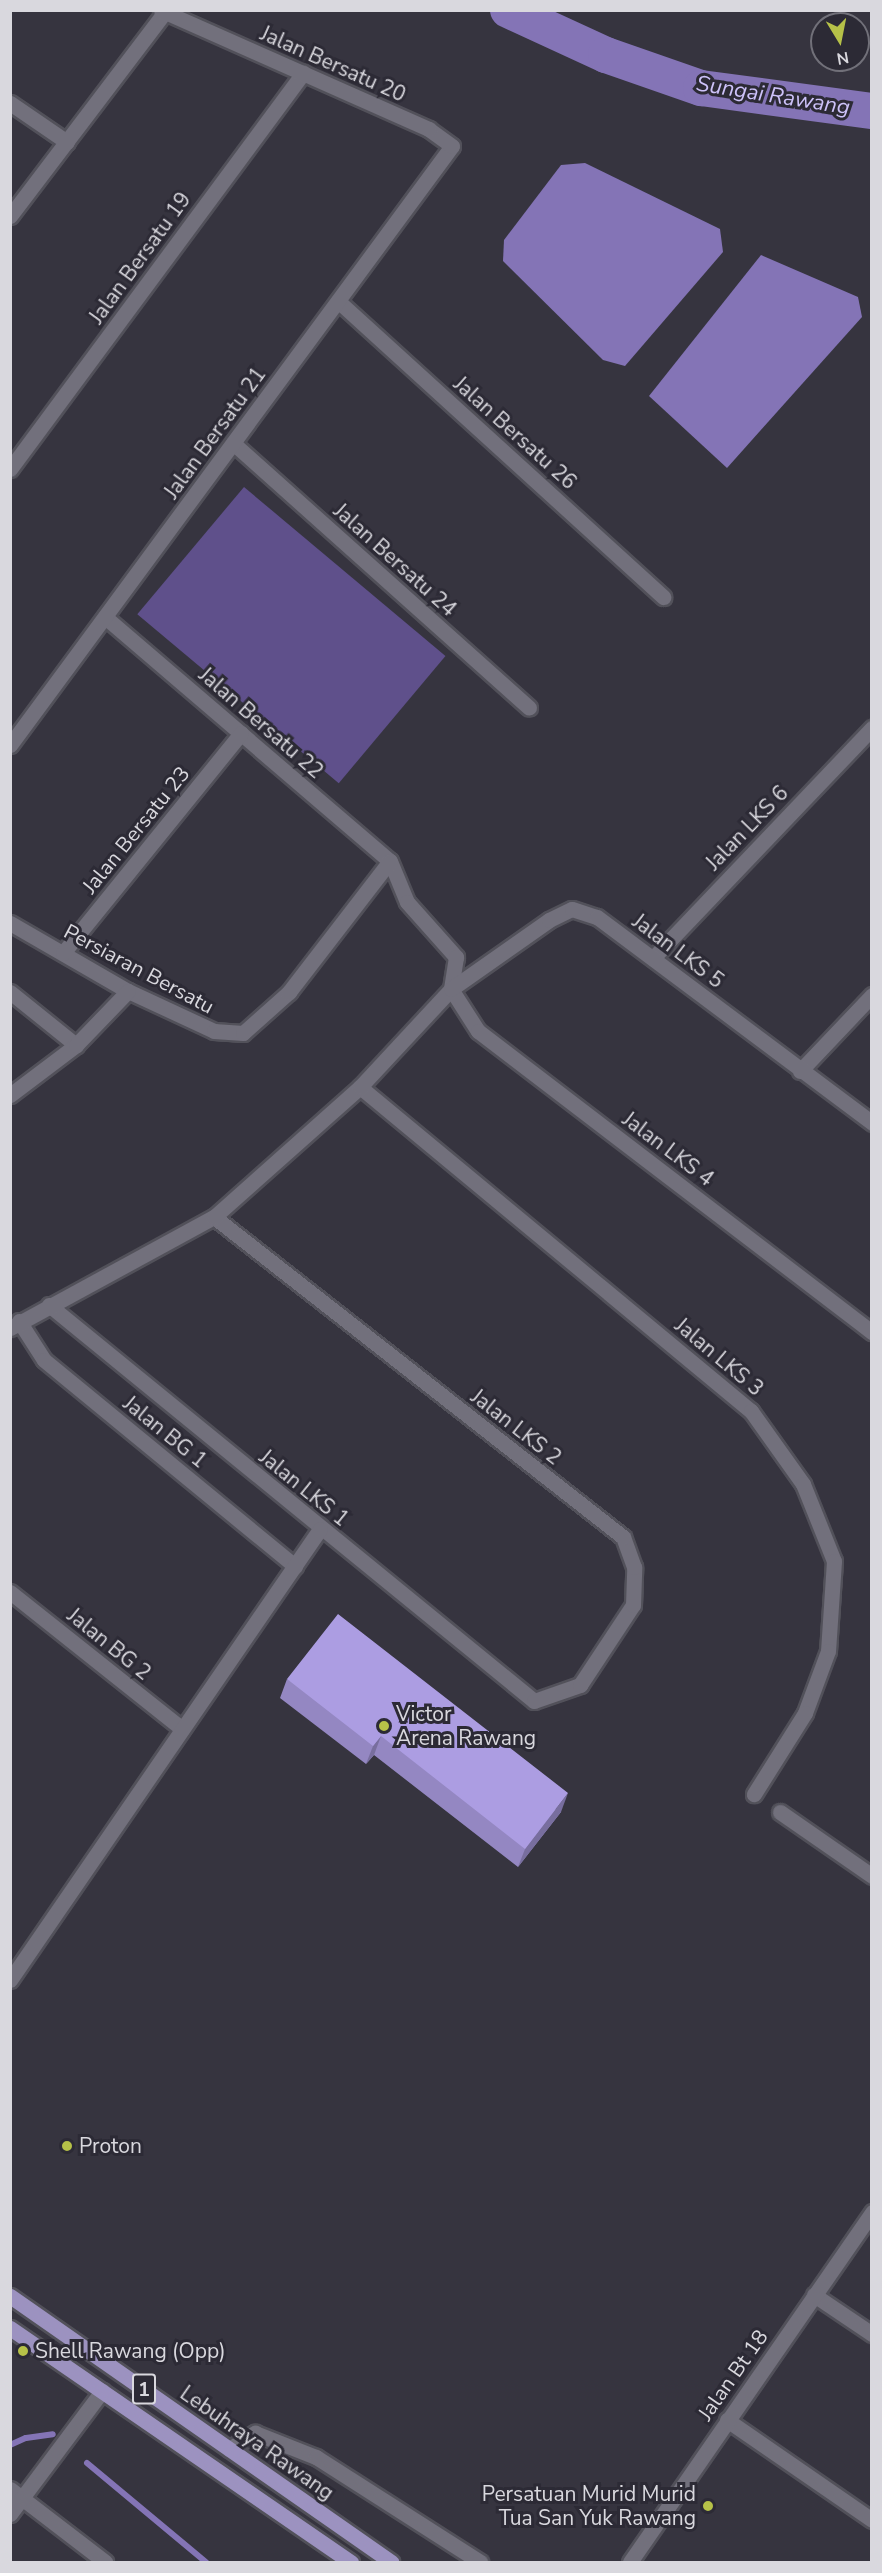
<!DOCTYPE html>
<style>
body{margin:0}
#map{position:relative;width:882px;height:2573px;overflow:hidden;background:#36343f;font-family:"Nunito Sans",sans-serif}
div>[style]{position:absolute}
.green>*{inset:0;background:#5f508b;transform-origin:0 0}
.water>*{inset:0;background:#8474b6}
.stream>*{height:6px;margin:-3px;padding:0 3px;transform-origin:3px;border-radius:3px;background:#8474b6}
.river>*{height:36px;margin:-18px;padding:0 18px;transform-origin:18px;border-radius:18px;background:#8474b6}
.roads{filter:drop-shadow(2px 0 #52515a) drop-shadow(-2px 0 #52515a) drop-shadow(0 2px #52515a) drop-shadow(0 -2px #52515a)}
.minor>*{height:15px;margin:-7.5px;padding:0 7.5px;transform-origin:7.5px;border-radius:7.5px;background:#72707c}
.primary>*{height:15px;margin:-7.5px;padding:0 7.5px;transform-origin:7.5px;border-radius:7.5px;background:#9c92c0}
.wall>*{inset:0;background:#9487c2}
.shaded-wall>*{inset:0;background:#786e9e}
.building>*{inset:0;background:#ac9de2}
.dots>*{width:16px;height:16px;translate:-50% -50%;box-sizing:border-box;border:3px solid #2c2a35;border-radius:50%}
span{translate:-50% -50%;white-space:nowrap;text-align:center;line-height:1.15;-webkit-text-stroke:6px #2c2a35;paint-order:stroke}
.shield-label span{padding:2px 4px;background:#2c2a35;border:2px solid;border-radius:4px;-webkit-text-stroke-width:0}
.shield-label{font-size:20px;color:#d9d8de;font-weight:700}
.street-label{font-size:21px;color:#d9d8de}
.poi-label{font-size:21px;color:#d9d8de}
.left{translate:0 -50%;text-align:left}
.right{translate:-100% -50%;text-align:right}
.water-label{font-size:22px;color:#cdc2f9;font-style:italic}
.frame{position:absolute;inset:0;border:12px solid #d9d8de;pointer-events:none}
.north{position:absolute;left:810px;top:12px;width:60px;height:60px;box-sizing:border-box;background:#2c2a35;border:2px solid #717079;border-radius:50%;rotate:170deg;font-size:16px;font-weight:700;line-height:24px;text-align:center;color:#d9d8de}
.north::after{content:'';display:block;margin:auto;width:21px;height:27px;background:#b6c148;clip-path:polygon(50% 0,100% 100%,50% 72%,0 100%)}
</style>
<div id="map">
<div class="green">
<div style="left:244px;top:487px;width:263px;height:166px;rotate:40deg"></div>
</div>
<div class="water">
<div style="clip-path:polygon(585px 163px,720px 229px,723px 252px,625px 366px,603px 360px,503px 261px,504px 240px,561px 165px)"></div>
<div style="clip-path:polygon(761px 255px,858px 297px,862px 317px,727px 468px,649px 396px)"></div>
</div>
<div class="stream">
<div style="left:10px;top:2445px;width:17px;rotate:-24deg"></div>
<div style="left:26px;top:2438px;width:27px;rotate:-8deg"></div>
<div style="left:87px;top:2463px;width:155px;rotate:39.8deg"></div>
</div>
<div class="river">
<div style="left:508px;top:10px;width:108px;rotate:24.7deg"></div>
<div style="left:606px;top:55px;width:101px;rotate:19.2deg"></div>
<div style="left:701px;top:88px;width:173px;rotate:7.7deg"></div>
</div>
<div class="roads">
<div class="minor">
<div style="left:10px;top:103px;width:69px;rotate:34.4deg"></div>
<div style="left:10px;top:216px;width:255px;rotate:-52.8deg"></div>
<div style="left:338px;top:301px;width:440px;rotate:42.3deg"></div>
<div style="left:233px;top:443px;width:397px;rotate:41.8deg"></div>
<div style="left:10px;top:469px;width:493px;rotate:-53.5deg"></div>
<div style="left:105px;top:617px;width:375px;rotate:40.6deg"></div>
<div style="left:390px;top:861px;width:44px;rotate:67.5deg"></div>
<div style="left:407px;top:902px;width:74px;rotate:48.3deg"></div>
<div style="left:456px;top:957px;width:32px;rotate:99deg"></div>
<div style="left:10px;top:745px;width:744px;rotate:-53.58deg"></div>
<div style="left:452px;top:146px;width:29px;rotate:-144deg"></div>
<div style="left:429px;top:129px;width:293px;rotate:-156.1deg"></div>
<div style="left:10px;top:923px;width:136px;rotate:30deg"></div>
<div style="left:128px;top:991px;width:95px;rotate:24.9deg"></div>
<div style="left:214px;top:1031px;width:29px;rotate:4deg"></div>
<div style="left:243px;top:1033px;width:62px;rotate:-41.7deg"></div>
<div style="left:289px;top:992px;width:165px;rotate:-52.4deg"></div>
<div style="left:63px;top:953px;width:283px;rotate:-51deg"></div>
<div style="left:653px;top:958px;width:318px;rotate:-46.4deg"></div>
<div style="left:451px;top:989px;width:50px;rotate:57.3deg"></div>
<div style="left:478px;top:1031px;width:496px;rotate:37.4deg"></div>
<div style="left:10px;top:992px;width:85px;rotate:38.8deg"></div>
<div style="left:800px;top:1071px;width:105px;rotate:-46.5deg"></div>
<div style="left:360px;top:1087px;width:508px;rotate:39.65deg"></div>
<div style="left:751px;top:1411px;width:90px;rotate:54.5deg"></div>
<div style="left:803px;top:1484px;width:83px;rotate:68.1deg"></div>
<div style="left:834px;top:1561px;width:90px;rotate:93.8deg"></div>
<div style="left:828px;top:1651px;width:66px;rotate:110.4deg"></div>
<div style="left:805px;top:1713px;width:96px;rotate:122.2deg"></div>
<div style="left:10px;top:1095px;width:83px;rotate:-37.1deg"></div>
<div style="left:76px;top:1045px;width:75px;rotate:-46.1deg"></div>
<div style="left:49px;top:1305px;width:626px;rotate:39.23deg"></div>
<div style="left:534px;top:1701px;width:49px;rotate:-19.2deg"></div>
<div style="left:580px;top:1685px;width:96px;rotate:-56.5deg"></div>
<div style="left:633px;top:1605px;width:38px;rotate:-88deg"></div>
<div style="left:634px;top:1567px;width:32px;rotate:-110deg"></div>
<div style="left:623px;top:1537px;width:519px;rotate:-141.96deg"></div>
<div style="left:19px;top:1321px;width:46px;rotate:57.3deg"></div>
<div style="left:44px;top:1360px;width:325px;rotate:39.4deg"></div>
<div style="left:10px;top:1328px;width:232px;rotate:-28.6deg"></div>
<div style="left:214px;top:1217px;width:195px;rotate:-41.7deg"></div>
<div style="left:360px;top:1087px;width:134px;rotate:-47.1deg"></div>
<div style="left:451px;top:989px;width:120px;rotate:-35.1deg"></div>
<div style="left:549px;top:920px;width:25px;rotate:-26deg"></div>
<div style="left:572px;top:909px;width:26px;rotate:18deg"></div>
<div style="left:597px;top:917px;width:344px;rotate:36.8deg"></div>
<div style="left:10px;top:1592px;width:220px;rotate:38.5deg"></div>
<div style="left:780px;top:1812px;width:112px;rotate:34.8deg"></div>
<div style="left:10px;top:1980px;width:547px;rotate:-55.5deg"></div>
<div style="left:814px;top:2295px;width:70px;rotate:33.9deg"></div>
<div style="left:727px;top:2420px;width:176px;rotate:34.6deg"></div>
<div style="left:229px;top:2449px;width:31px;rotate:-32deg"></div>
<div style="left:255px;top:2433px;width:66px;rotate:21.5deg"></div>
<div style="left:316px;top:2457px;width:195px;rotate:32.6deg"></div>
<div style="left:10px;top:2489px;width:120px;rotate:37.5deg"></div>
<div style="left:10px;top:2514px;width:154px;rotate:-53.2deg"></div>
<div style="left:630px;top:2562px;width:426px;rotate:-55.3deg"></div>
</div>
<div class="primary">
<div style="left:10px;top:2296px;width:465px;rotate:34.9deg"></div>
<div style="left:10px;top:2328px;width:414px;rotate:34.5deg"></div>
</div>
</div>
<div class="wall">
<div style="clip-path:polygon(287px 1679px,561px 1812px,518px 1867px,374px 1755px,366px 1764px,280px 1698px)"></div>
</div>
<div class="shaded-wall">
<div style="clip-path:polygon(381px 1736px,374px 1755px,366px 1764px,373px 1746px)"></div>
<div style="clip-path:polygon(568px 1793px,561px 1812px,518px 1867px,525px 1849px)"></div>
</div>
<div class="building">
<div style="clip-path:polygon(338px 1614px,568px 1793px,525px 1849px,381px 1736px,373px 1746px,287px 1679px)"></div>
</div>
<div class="dots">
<div style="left:384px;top:1726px;background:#b6c148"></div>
<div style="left:67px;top:2146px;background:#b6c148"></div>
<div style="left:23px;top:2351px;background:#b6c148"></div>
<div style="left:708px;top:2506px;background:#b6c148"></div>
</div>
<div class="shield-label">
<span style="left:144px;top:2389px">1</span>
</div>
<div class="street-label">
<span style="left:333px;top:64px;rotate:24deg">Jalan Bersatu 20</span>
<span style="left:140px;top:258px;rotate:-54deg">Jalan Bersatu 19</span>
<span style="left:215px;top:433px;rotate:-54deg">Jalan Bersatu 21</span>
<span style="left:515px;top:433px;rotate:42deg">Jalan Bersatu 26</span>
<span style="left:395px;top:560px;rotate:42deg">Jalan Bersatu 24</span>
<span style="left:261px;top:723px;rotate:41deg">Jalan Bersatu 22</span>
<span style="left:747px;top:828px;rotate:-46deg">Jalan LKS 6</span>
<span style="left:136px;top:830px;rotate:-51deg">Jalan Bersatu 23</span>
<span style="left:678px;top:951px;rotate:37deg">Jalan LKS 5</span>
<span style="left:139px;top:969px;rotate:28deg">Persiaran Bersatu</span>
<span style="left:668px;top:1149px;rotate:37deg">Jalan LKS 4</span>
<span style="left:719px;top:1357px;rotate:40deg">Jalan LKS 3</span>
<span style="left:516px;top:1427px;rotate:38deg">Jalan LKS 2</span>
<span style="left:165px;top:1432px;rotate:39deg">Jalan BG 1</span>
<span style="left:304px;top:1488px;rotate:39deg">Jalan LKS 1</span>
<span style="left:109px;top:1644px;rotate:39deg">Jalan BG 2</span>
<span style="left:733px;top:2375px;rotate:-55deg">Jalan Bt 18</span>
<span style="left:257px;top:2443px;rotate:35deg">Lebuhraya Rawang</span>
</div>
<div class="poi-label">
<span class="left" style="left:396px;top:1726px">Victor<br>Arena Rawang</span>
<span class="left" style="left:79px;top:2146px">Proton</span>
<span class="left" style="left:35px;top:2351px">Shell Rawang (Opp)</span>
<span class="right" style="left:696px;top:2506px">Persatuan Murid Murid<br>Tua San Yuk Rawang</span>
</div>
<div class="water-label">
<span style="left:773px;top:96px;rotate:9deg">Sungai Rawang</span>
</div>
<div class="frame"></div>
<div class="north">N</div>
</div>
